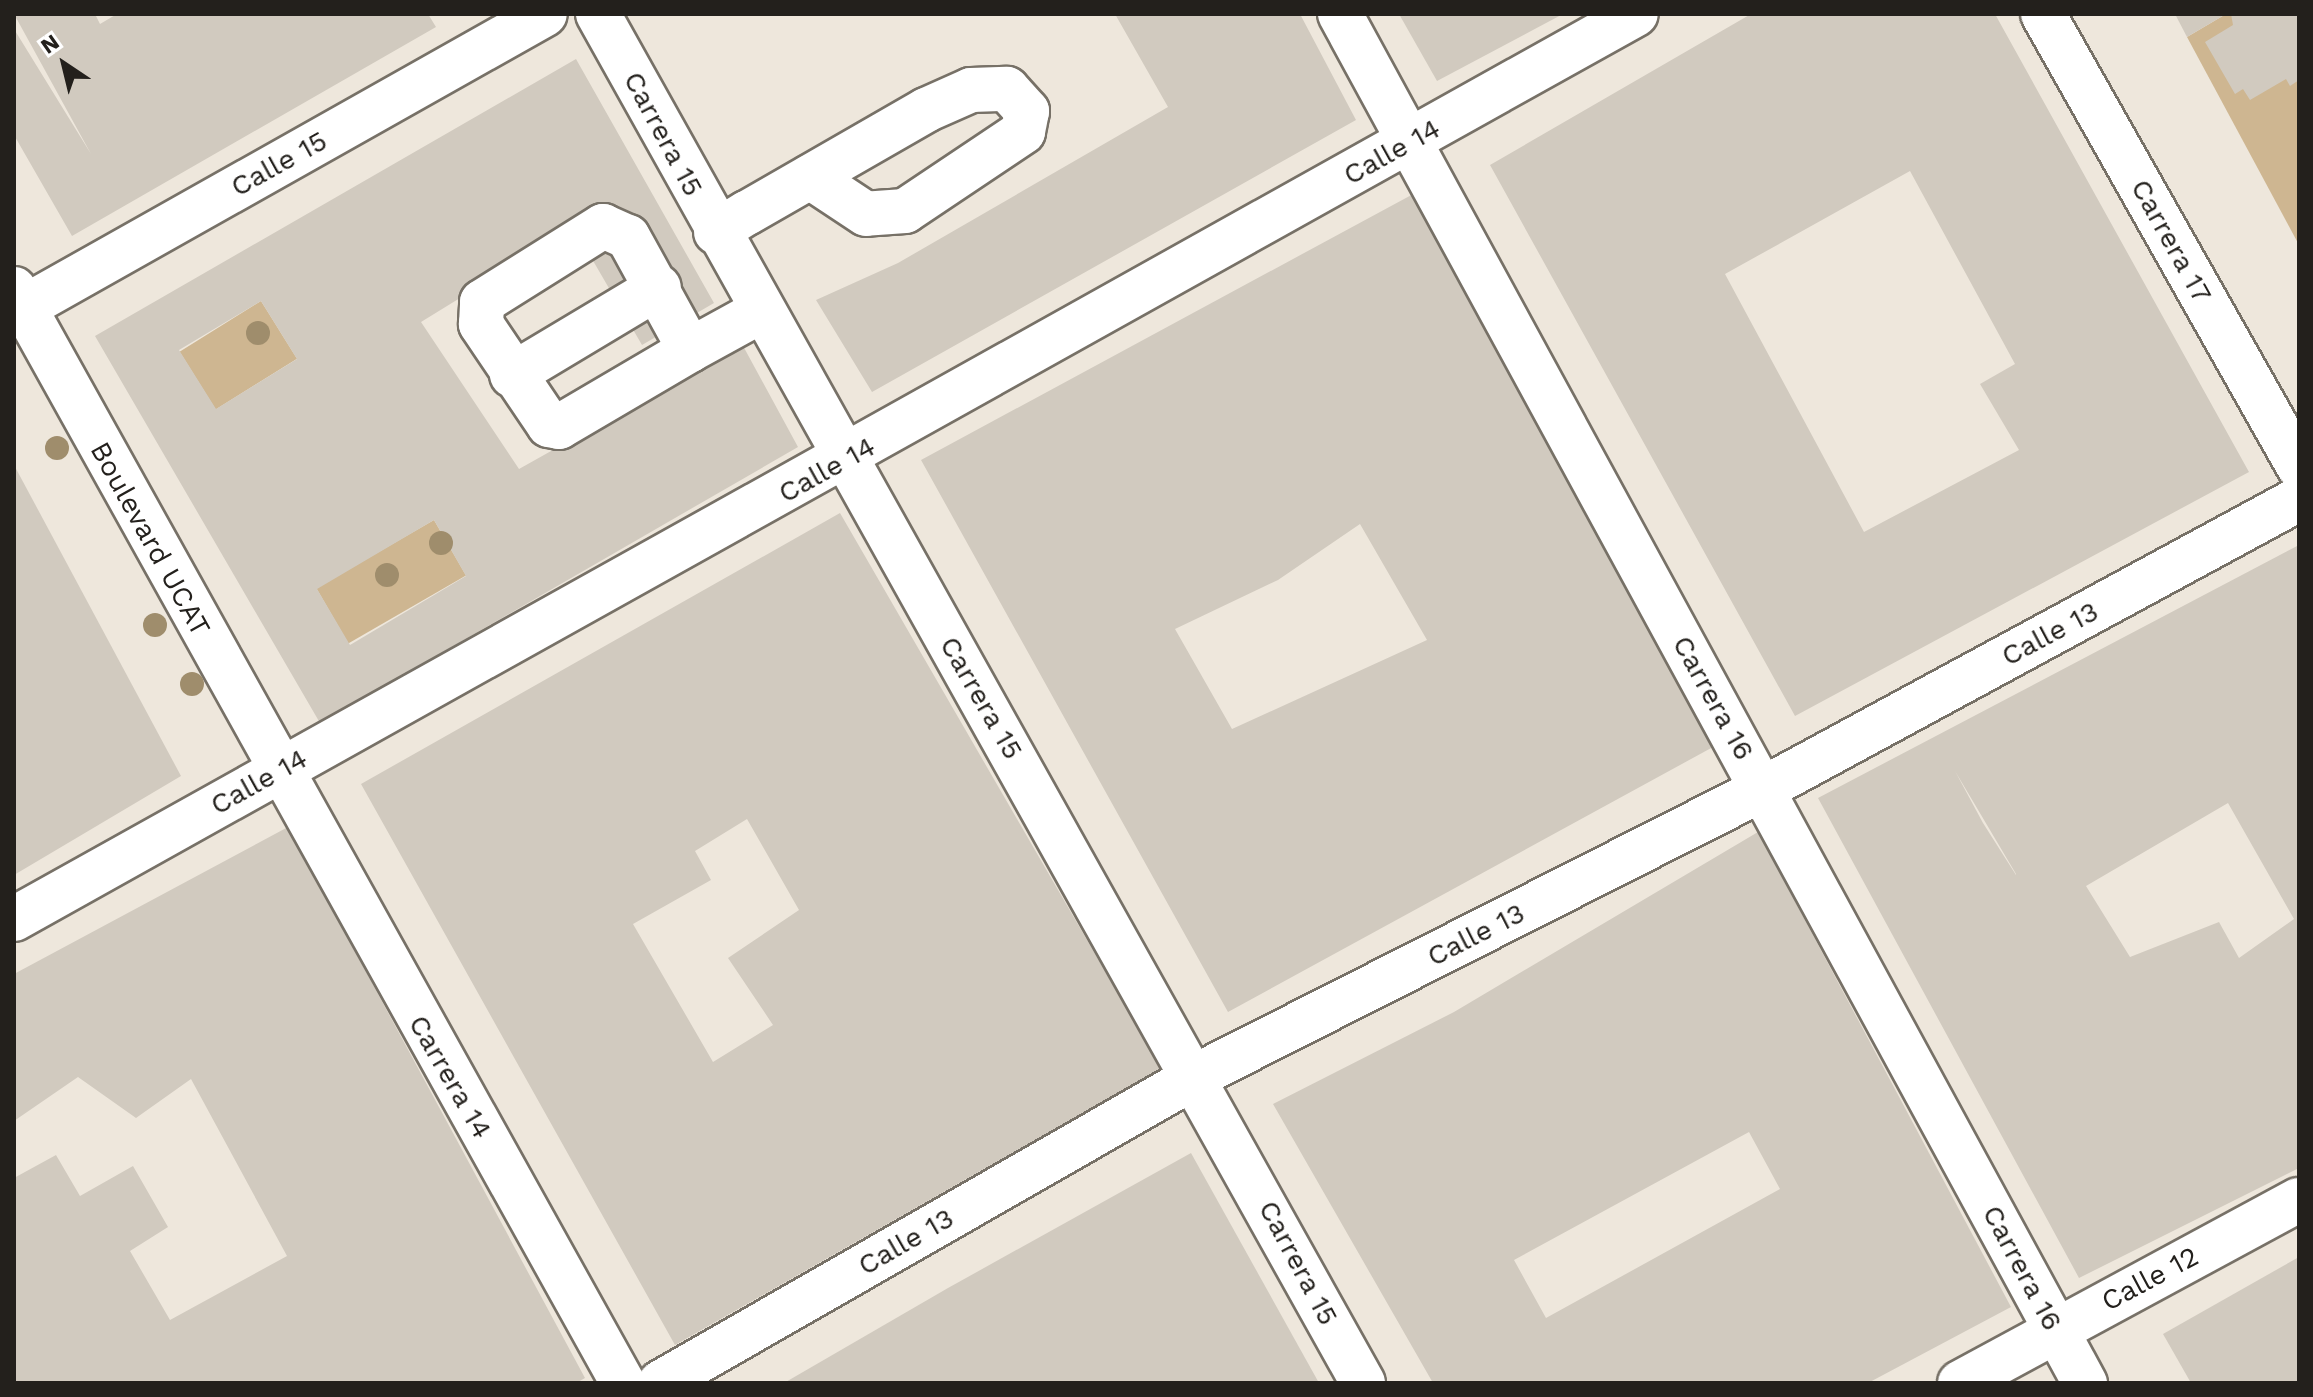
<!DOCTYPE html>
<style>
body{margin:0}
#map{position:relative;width:2313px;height:1397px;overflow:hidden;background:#eee7dc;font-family:"Work Sans",sans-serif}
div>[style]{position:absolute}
.green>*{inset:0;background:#ceb691;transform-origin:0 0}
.building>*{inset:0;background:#d1cabf}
.roads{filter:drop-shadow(2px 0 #777167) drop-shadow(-2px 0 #777167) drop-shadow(0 2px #777167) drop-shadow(0 -2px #777167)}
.minor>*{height:44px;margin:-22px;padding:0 22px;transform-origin:22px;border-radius:22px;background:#fff}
.trees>*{width:24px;height:24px;margin:-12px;border-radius:50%;background:#9f8d6c}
span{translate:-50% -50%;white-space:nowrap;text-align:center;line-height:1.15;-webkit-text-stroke:7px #fff;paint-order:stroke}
.street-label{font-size:28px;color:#23201c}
.frame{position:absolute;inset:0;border:16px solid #23201c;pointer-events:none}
.north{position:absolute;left:24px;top:24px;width:80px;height:80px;-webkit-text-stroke:6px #fff;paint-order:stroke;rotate:325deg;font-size:22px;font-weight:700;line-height:32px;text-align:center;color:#23201c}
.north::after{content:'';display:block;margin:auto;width:28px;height:36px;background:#23201c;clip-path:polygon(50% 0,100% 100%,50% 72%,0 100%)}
</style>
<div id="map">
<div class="green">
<div style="clip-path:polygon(2226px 14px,2299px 14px,2299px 245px,2187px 37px)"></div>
<div style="left:261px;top:301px;width:68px;height:96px;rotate:58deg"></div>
<div style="left:434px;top:520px;width:64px;height:136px;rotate:60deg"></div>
</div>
<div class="building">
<div style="clip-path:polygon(14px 14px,95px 14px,100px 24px,117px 14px,428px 14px,436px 27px,72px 236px,14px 135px,14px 29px,91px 154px)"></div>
<div style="clip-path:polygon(1115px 14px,1300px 14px,1356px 120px,872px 392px,816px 300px,898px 263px,1168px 107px)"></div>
<div style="clip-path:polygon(1399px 14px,1563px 14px,1437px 81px)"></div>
<div style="clip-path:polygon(evenodd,1751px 14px,1995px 14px,2249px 472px,1795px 716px,1490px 165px,1751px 14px,1910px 171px,2015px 364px,1980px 384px,2019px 450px,1864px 532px,1725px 274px,1910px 171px)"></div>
<div style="clip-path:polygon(2175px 14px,2226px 14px,2187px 37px)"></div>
<div style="clip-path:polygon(2231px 14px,2299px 14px,2299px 80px,2290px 86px,2286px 79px,2250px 100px,2243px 89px,2235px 94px,2205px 42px,2233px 25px)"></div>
<div style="clip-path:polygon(evenodd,576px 59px,714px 303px,642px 345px,574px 228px,421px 322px,519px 469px,742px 344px,798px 447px,320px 723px,95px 336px,576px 59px,261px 301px,297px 359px,216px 409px,179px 350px,261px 301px,576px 59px,434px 520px,466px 576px,350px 645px,317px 589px,434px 520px)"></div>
<div style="clip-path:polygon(evenodd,1417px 192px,1713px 747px,1228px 1012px,921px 460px,1417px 192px,1360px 524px,1427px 640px,1232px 729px,1175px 629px,1278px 580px,1360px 524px)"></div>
<div style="clip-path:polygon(14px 465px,181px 776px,14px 875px)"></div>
<div style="clip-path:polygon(evenodd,840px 513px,1161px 1068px,675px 1345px,361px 784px,840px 513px,747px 819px,799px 910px,728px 958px,773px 1025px,713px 1062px,633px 924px,711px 880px,695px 851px,747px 819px)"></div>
<div style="clip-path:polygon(evenodd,2299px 545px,2299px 1168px,2079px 1278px,1818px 798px,2299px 545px,1955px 771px,2016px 874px,2016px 875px,1983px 823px,1955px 771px,2299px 545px,2228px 803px,2294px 919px,2239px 958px,2219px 922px,2130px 957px,2086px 886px,2228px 803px)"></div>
<div style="clip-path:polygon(288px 827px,585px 1378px,576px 1383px,14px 1383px,14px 1178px,56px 1155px,80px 1196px,133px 1166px,168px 1227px,130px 1251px,170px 1320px,287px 1256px,191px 1079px,136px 1118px,78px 1077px,14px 1121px,14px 974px)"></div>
<div style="clip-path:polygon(evenodd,1758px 832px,2011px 1307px,1868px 1383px,1433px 1383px,1273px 1104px,1454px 1012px,1758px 832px,1749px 1132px,1780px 1189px,1546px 1318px,1514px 1260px,1749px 1132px)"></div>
<div style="clip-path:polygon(1191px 1153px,1319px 1383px,784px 1383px,948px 1288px)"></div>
<div style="clip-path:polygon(2299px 1257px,2299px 1383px,2191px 1383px,2163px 1334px)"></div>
</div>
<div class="roads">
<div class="minor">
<div style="left:598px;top:14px;width:1568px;rotate:60.8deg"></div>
<div style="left:1340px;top:14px;width:1559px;rotate:61.45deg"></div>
<div style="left:2043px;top:14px;width:520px;rotate:60.53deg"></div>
<div style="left:603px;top:226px;width:27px;rotate:24deg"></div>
<div style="left:628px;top:237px;width:129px;rotate:61.2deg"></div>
<div style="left:690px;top:350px;width:152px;rotate:149.6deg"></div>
<div style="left:559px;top:427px;width:10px;rotate:-169deg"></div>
<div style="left:549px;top:425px;width:122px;rotate:-124deg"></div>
<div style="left:481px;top:324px;width:22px;rotate:-87deg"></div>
<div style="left:482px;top:302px;width:143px;rotate:-32.1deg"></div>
<div style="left:716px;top:232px;width:36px;rotate:-32deg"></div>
<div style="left:747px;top:213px;width:207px;rotate:-29.9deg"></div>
<div style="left:926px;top:110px;width:49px;rotate:-24deg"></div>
<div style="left:971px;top:90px;width:36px;rotate:-2deg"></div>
<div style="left:1007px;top:89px;width:30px;rotate:48deg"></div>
<div style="left:1027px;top:111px;width:21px;rotate:101deg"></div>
<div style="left:1023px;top:132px;width:142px;rotate:146.2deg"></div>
<div style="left:905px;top:211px;width:39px;rotate:176deg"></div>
<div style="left:866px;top:214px;width:67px;rotate:-146.5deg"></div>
<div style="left:14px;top:289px;width:1252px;rotate:60.9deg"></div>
<div style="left:14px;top:313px;width:609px;rotate:-29.38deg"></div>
<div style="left:690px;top:350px;width:79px;rotate:-28.8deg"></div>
<div style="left:512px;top:375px;width:171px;rotate:-30.9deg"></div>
<div style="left:14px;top:919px;width:1857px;rotate:-29.16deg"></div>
<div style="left:660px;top:1383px;width:618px;rotate:-29.8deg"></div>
<div style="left:1196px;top:1076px;width:635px;rotate:-26.85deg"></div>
<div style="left:1763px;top:789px;width:609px;rotate:-28.42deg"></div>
<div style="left:1960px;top:1383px;width:385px;rotate:-28.4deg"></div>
</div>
</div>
<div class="trees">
<div style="left:258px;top:333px"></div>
<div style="left:57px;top:448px"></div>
<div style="left:441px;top:543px"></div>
<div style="left:387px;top:575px"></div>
<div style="left:155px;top:625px"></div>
<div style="left:192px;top:684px"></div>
</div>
<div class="street-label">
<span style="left:663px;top:134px;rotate:62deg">Carrera 15</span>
<span style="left:1392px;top:152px;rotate:-29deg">Calle 14</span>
<span style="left:279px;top:164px;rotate:-29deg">Calle 15</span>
<span style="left:2171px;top:241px;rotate:61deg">Carrera 17</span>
<span style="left:827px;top:470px;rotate:-29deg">Calle 14</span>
<span style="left:150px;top:539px;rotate:61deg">Boulevard UCAT</span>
<span style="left:2050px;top:634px;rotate:-28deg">Calle 13</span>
<span style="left:981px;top:698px;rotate:60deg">Carrera 15</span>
<span style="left:1713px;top:698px;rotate:61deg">Carrera 16</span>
<span style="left:259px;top:782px;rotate:-29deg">Calle 14</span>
<span style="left:1476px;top:935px;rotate:-27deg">Calle 13</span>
<span style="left:450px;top:1077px;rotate:60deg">Carrera 14</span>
<span style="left:906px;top:1242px;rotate:-30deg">Calle 13</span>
<span style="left:1298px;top:1263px;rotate:62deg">Carrera 15</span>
<span style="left:2022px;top:1268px;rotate:62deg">Carrera 16</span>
<span style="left:2150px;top:1279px;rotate:-28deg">Calle 12</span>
</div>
<div class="frame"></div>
<div class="north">N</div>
</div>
